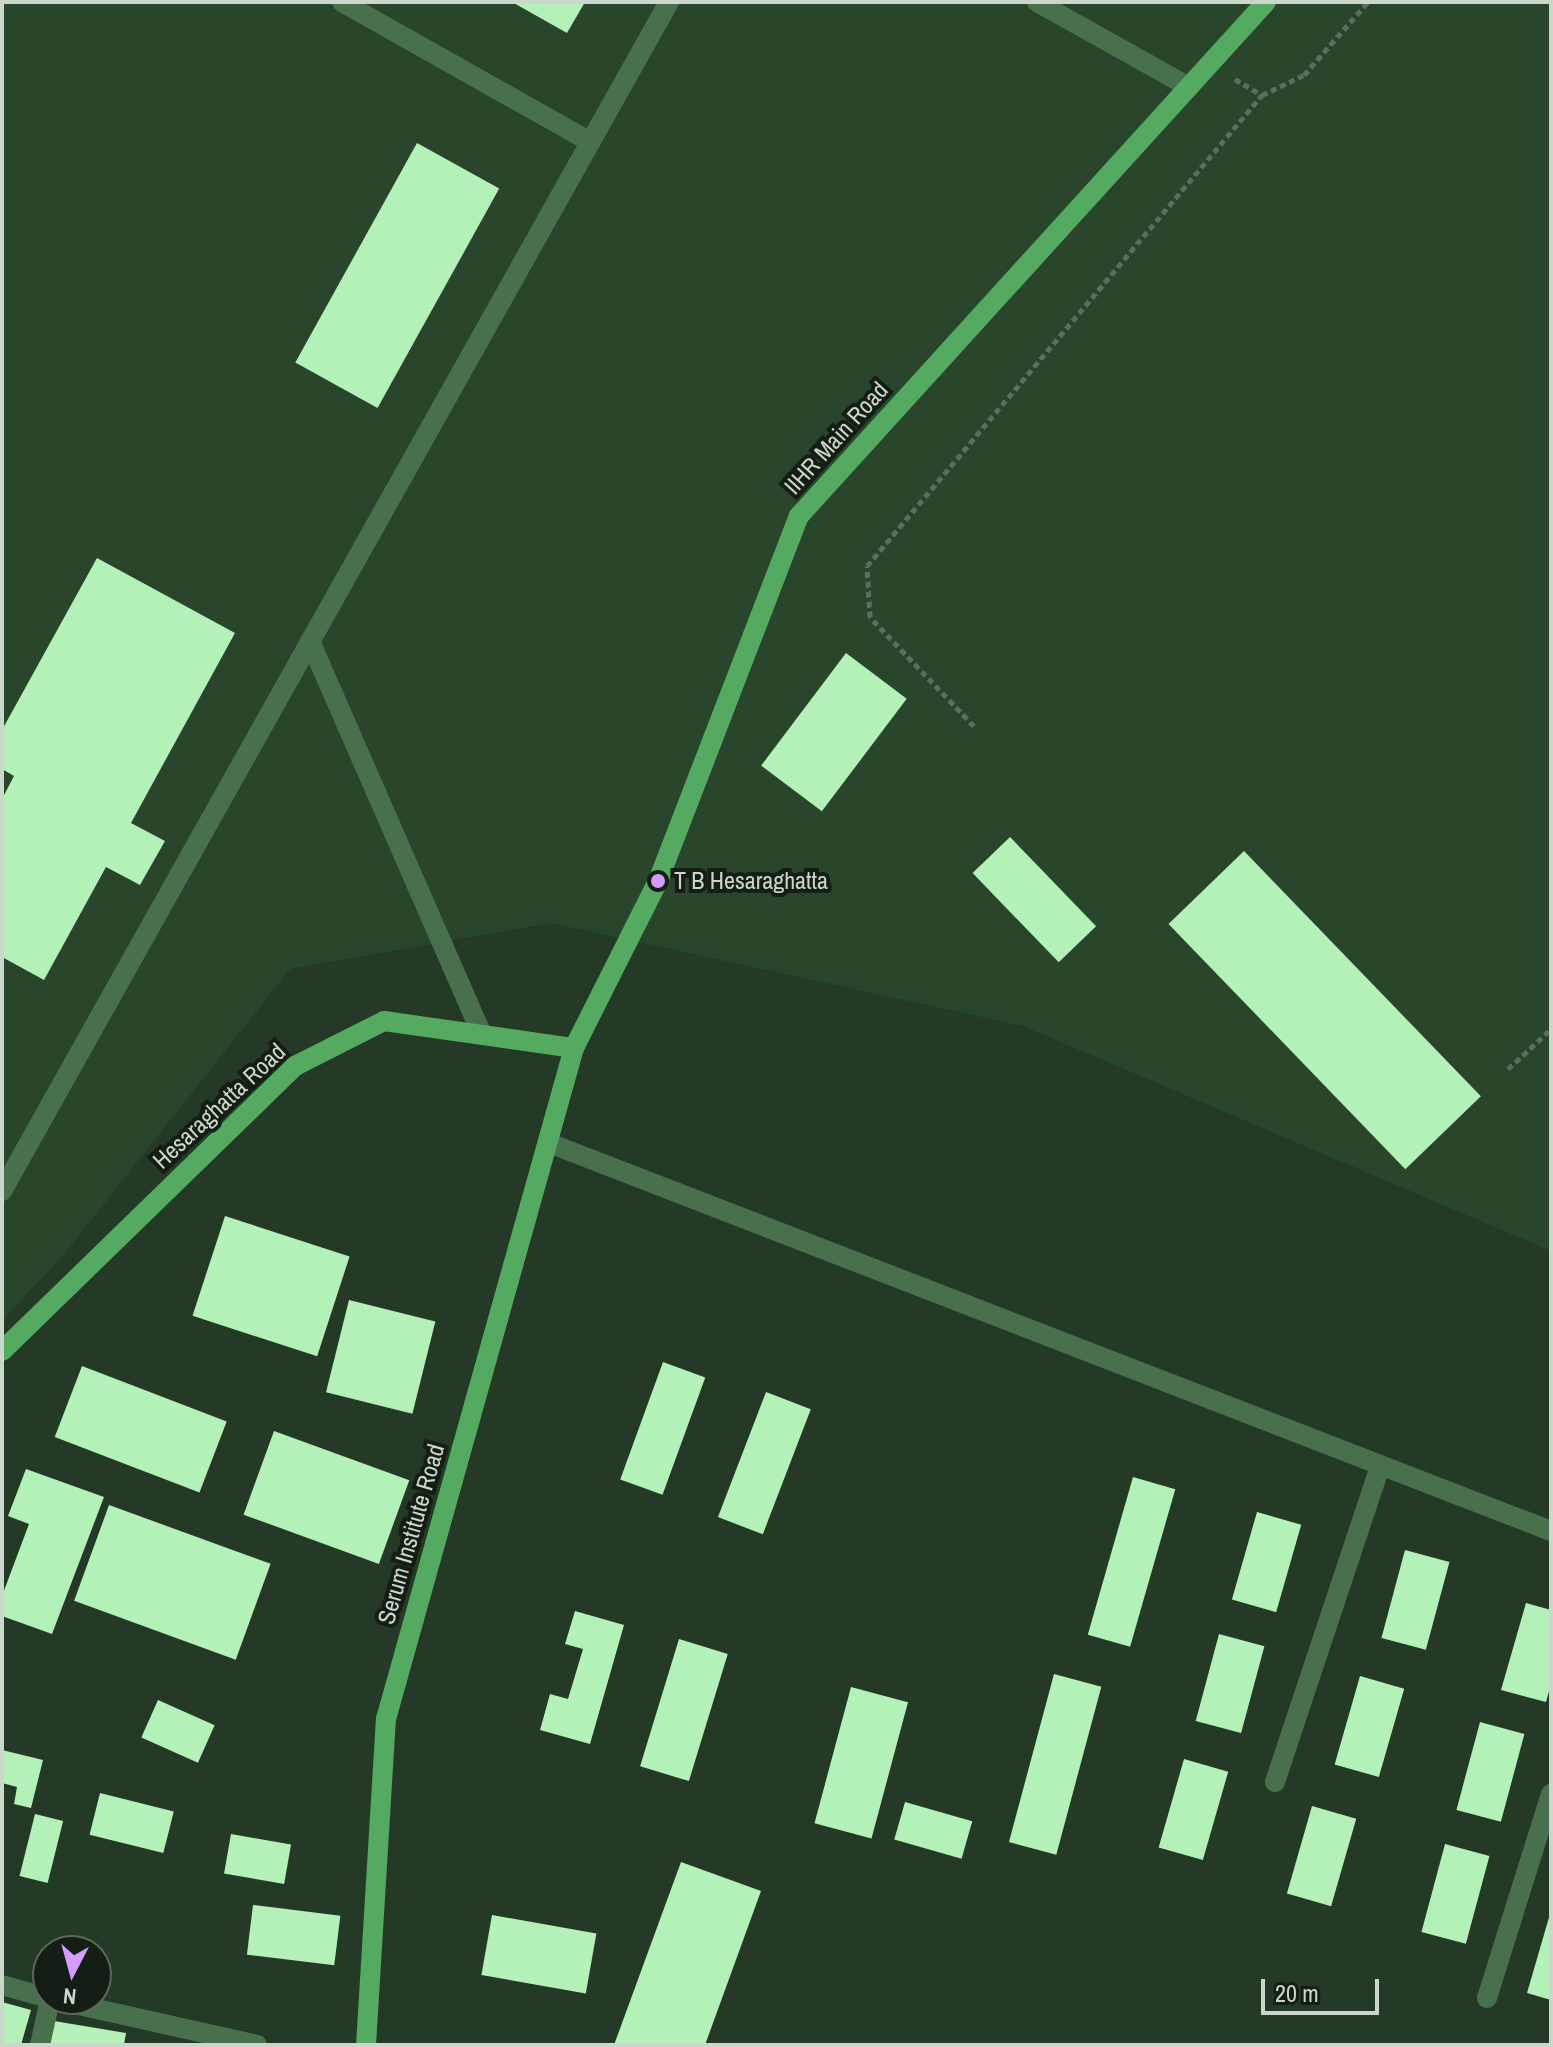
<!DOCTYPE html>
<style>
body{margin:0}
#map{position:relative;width:1553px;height:2047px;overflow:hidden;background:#243a26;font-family:"Archivo Narrow",sans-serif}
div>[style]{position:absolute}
.built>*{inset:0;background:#29452c}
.building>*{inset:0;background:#b3f1b8;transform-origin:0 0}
.path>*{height:5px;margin-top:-2.5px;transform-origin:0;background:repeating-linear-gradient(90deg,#5b6e5d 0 6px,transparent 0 10px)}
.minor>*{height:20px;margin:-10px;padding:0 10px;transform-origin:10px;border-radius:10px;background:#48704c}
.major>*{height:20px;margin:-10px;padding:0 10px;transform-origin:10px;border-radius:10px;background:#54aa60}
.dots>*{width:22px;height:22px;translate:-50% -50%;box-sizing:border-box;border:4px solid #151e15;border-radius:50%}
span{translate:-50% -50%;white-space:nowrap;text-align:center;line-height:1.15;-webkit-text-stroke:8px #151e15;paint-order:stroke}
.street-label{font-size:24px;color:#cad7ca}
.poi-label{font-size:24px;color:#cad7ca}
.left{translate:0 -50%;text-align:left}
.frame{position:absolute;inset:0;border:4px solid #cad7ca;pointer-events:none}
.north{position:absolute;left:32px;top:1935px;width:80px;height:80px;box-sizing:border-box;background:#151e15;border:2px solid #5d685d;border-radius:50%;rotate:186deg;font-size:22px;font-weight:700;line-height:32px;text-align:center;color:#cad7ca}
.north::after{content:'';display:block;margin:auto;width:28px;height:36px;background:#d69bfa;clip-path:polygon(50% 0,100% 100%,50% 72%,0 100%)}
.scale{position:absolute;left:1261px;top:1979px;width:118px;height:36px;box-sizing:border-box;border:4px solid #cad7ca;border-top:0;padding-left:10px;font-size:24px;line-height:28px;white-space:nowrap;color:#cad7ca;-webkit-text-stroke:6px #151e15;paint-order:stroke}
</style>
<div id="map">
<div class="built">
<div style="clip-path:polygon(2px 2px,1551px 2px,1551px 1251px,1023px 1026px,551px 923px,290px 969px,65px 1253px,2px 1321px)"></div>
</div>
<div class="building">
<div style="clip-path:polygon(512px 2px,585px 2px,567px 33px)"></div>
<div style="left:417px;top:143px;width:94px;height:251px;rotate:29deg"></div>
<div style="clip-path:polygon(97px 558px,235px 633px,131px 823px,165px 841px,140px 885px,106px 867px,44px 980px,2px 957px,2px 799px,14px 776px,2px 769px,2px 730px)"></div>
<div style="left:846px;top:653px;width:76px;height:141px;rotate:37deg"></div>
<div style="left:1010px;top:837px;width:124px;height:52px;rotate:46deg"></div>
<div style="left:1244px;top:851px;width:341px;height:105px;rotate:46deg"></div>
<div style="left:225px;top:1216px;width:131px;height:105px;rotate:18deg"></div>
<div style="left:349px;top:1300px;width:89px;height:95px;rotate:14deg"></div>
<div style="left:663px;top:1362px;width:45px;height:125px;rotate:20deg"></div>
<div style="left:82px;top:1366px;width:155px;height:76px;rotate:21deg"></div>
<div style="left:766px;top:1392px;width:48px;height:134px;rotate:21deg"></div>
<div style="left:274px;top:1431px;width:144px;height:89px;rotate:20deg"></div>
<div style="clip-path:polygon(26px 1469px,104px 1497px,52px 1634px,2px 1616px,2px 1596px,29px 1524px,8px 1516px)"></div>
<div style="left:1133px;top:1477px;width:44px;height:164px;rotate:16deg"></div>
<div style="left:109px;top:1505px;width:172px;height:102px;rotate:20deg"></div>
<div style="left:1257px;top:1512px;width:46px;height:91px;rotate:16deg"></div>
<div style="left:1405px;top:1550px;width:46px;height:91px;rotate:15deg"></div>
<div style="clip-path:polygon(1526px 1603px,1551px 1610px,1551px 1684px,1546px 1702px,1501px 1690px)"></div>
<div style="clip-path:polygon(575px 1611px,624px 1625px,590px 1744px,540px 1730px,550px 1694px,568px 1699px,583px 1649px,565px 1644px)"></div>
<div style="left:1219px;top:1634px;width:47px;height:90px;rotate:15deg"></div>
<div style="left:679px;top:1639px;width:51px;height:133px;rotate:17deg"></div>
<div style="left:1054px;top:1674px;width:49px;height:174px;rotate:15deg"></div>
<div style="left:1360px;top:1676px;width:46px;height:92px;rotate:16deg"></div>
<div style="left:851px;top:1687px;width:59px;height:141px;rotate:15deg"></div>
<div style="left:158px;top:1700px;width:62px;height:41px;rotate:24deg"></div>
<div style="left:1480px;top:1722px;width:46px;height:91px;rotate:15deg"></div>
<div style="clip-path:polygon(2px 1750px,43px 1760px,31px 1808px,14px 1804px,17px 1787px,2px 1783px)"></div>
<div style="left:1184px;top:1759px;width:46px;height:92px;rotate:16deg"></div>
<div style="left:100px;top:1793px;width:76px;height:43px;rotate:14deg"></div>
<div style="left:905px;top:1802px;width:70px;height:39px;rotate:16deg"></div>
<div style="left:1312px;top:1806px;width:46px;height:91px;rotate:16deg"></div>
<div style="left:35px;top:1814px;width:29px;height:64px;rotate:14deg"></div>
<div style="left:231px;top:1834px;width:61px;height:40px;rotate:10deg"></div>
<div style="left:1445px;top:1844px;width:46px;height:91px;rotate:15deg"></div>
<div style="clip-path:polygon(681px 1862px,761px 1891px,705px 2045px,614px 2045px)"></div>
<div style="left:253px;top:1905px;width:88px;height:50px;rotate:7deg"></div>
<div style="clip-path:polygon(1550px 1914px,1551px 1914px,1551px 2000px,1527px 1993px)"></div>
<div style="left:492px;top:1915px;width:106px;height:61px;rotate:10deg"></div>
<div style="clip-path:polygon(2px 2002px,31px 2010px,21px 2045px,2px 2045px)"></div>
<div style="clip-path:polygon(54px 2021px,126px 2033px,124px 2045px,50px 2045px)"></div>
</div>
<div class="path">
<div style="left:1235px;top:79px;width:31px;rotate:31deg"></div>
<div style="left:1262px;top:95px;width:47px;rotate:-25.5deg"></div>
<div style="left:1304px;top:75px;width:97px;rotate:-48.8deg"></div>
<div style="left:974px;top:726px;width:151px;rotate:-133.7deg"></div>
<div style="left:870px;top:617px;width:51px;rotate:-93.4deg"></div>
<div style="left:867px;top:566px;width:615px;rotate:-50.02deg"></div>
<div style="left:1508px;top:1069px;width:59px;rotate:-42.9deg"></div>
</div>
<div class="minor">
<div style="left:342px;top:2px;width:285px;rotate:29.4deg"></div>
<div style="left:1037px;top:2px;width:174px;rotate:29.2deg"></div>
<div style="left:310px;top:641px;width:425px;rotate:66.4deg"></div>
<div style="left:549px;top:1143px;width:1074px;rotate:21.17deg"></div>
<div style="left:2px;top:1191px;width:1363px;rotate:-60.71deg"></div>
<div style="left:1275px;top:1782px;width:333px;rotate:-71.6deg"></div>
<div style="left:2px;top:1985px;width:48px;rotate:15.8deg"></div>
<div style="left:1487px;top:1998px;width:214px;rotate:-72.6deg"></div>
<div style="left:52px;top:1999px;width:210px;rotate:12.6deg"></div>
<div style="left:40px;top:2045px;width:47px;rotate:-77.7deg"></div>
</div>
<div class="major">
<div style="left:2px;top:1351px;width:409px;rotate:-44.2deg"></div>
<div style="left:295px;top:1066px;width:100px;rotate:-26.8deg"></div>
<div style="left:384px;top:1021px;width:192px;rotate:8.1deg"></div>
<div style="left:366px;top:2045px;width:327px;rotate:-86.5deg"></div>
<div style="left:386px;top:1719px;width:697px;rotate:-74.35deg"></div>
<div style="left:574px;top:1048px;width:187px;rotate:-63.3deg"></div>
<div style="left:658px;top:881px;width:391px;rotate:-68.9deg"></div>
<div style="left:799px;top:516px;width:694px;rotate:-47.74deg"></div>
</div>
<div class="dots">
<div style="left:658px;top:881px;background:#d69bfa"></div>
</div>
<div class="street-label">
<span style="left:836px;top:438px;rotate:-48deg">IIHR Main Road</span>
<span style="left:219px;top:1106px;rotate:-43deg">Hesaraghatta Road</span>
<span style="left:411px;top:1534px;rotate:-74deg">Serum Institute Road</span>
</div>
<div class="poi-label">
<span class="left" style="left:674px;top:881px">T B Hesaraghatta</span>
</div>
<div class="frame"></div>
<div class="north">N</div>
<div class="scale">20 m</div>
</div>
